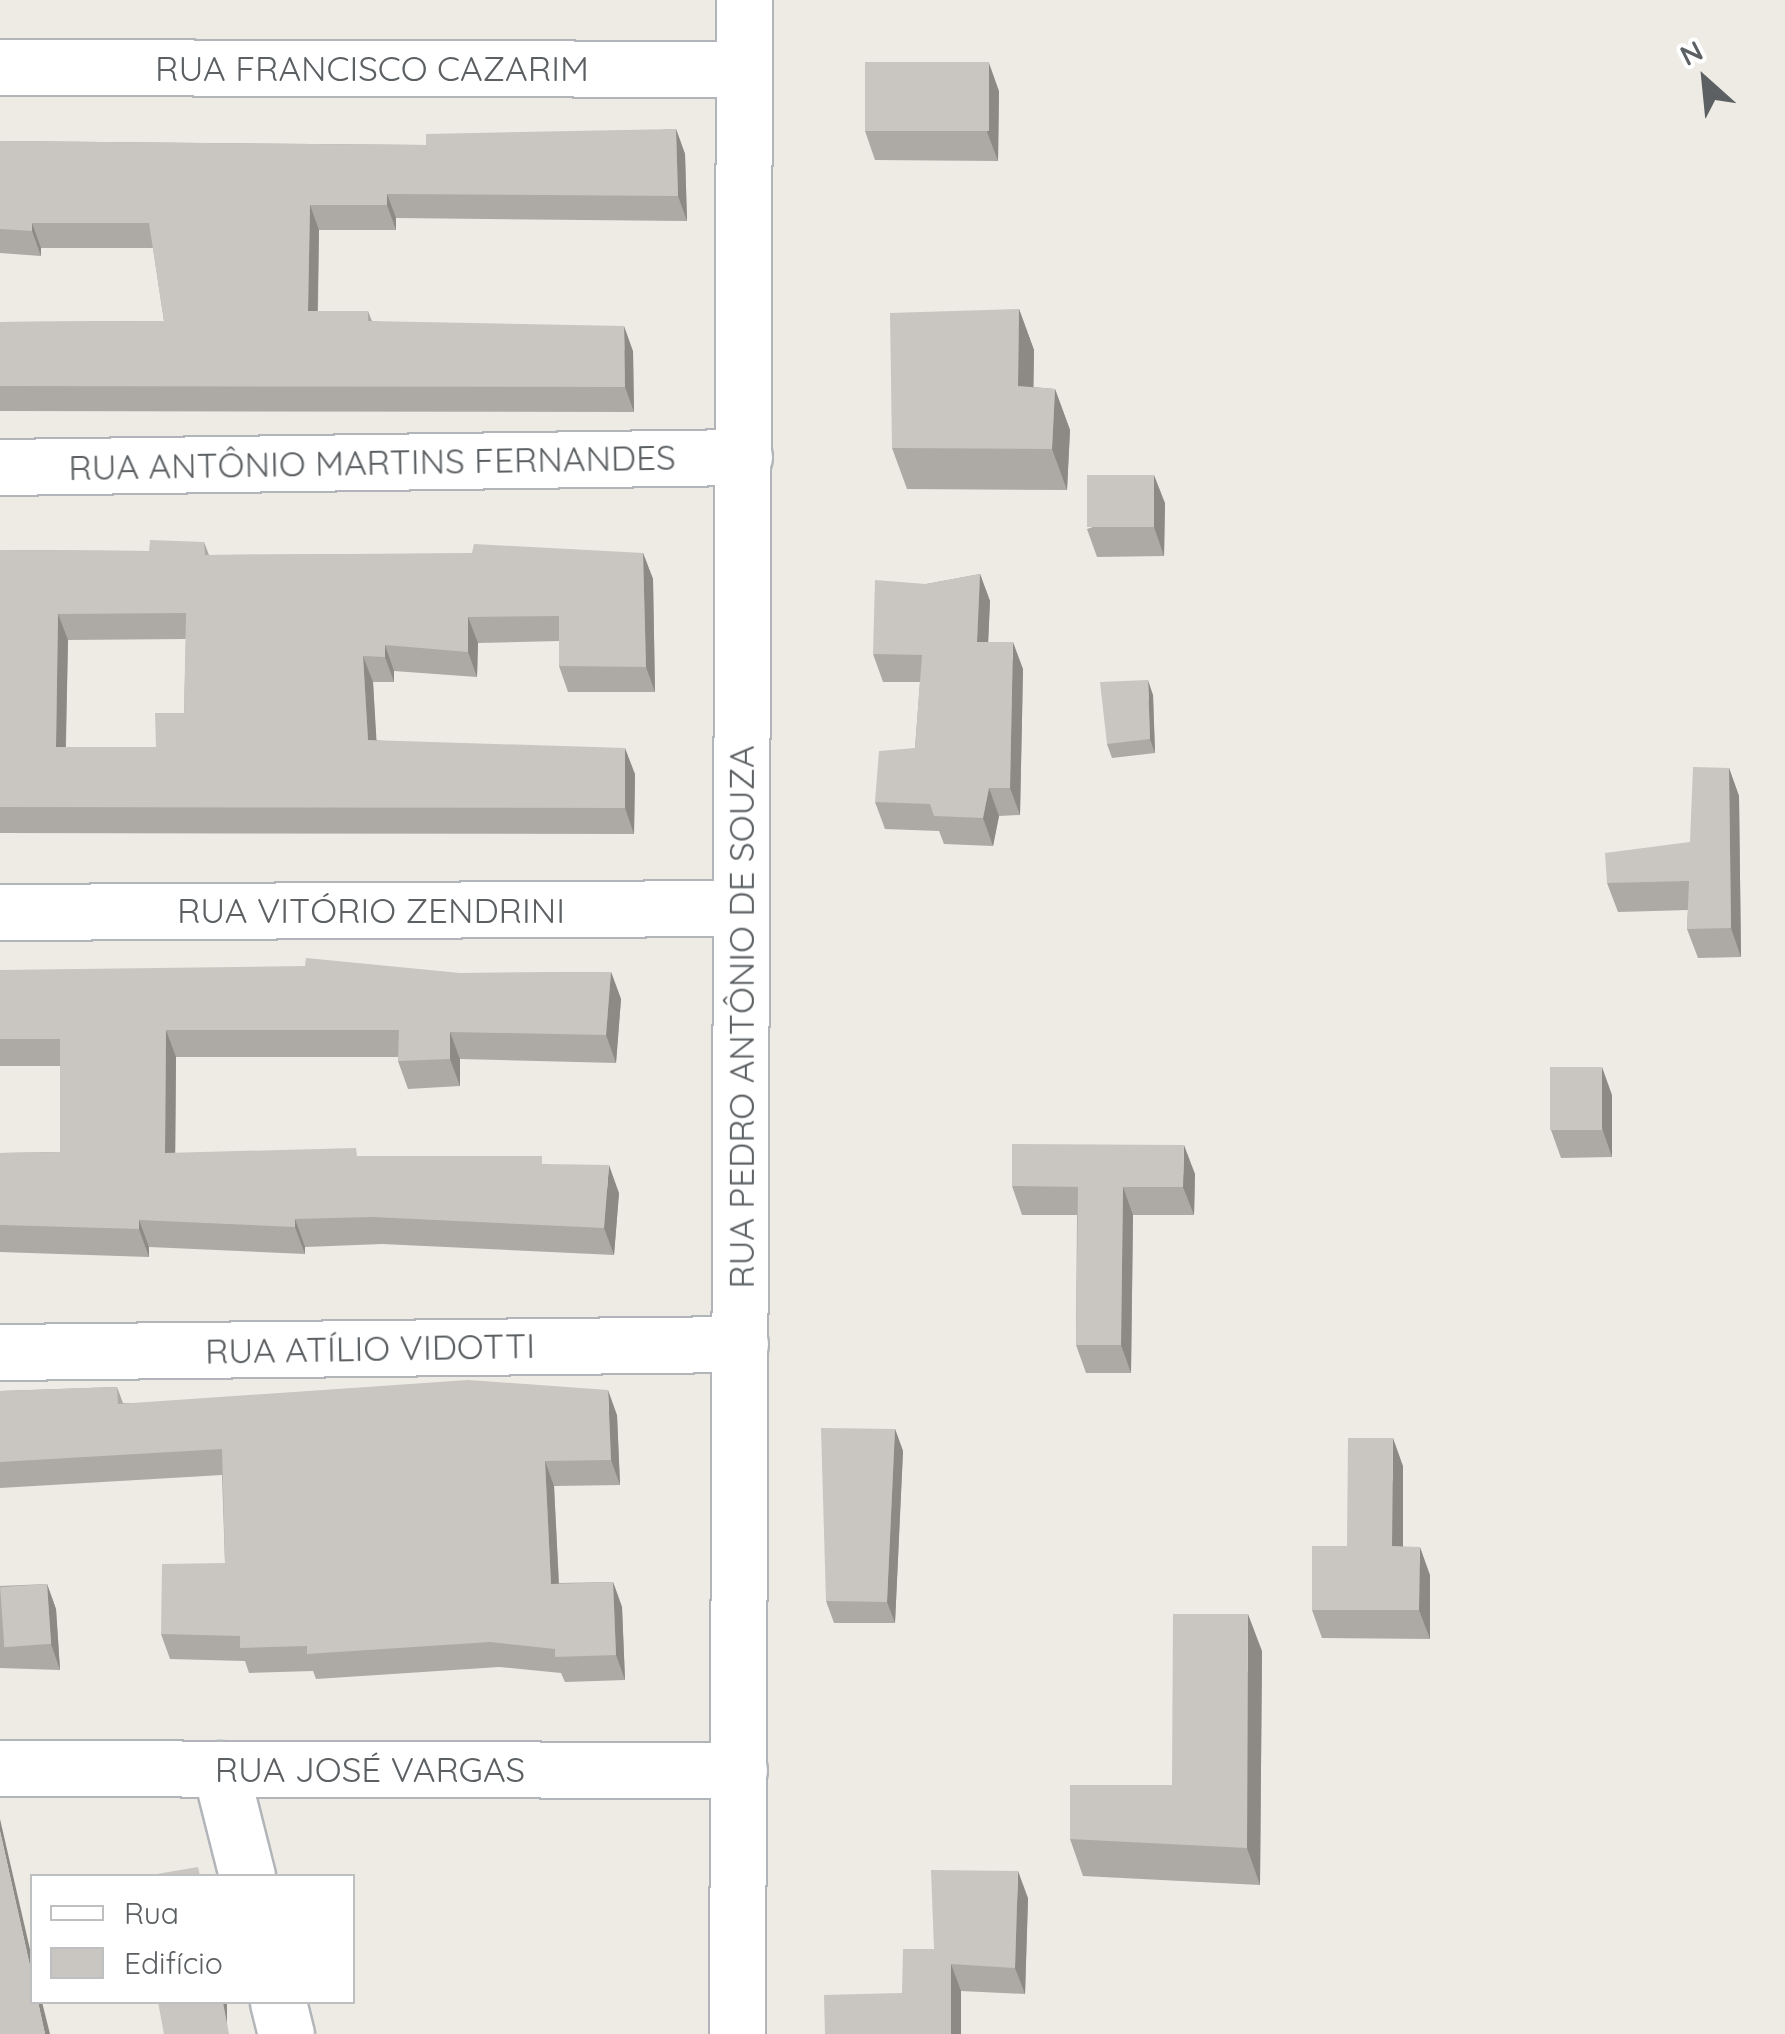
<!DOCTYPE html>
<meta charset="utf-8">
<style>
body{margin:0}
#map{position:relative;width:1785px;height:2034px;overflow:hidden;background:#edebe4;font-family:Quicksand,sans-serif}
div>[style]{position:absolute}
.roads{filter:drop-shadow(2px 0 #b1b4b8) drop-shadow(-2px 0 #b1b4b8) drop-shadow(0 2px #b1b4b8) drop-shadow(0 -2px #b1b4b8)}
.minor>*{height:55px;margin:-27.5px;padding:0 27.5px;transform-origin:27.5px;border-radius:27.5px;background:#fff}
.wall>*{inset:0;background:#ada9a5}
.shaded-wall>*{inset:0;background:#8d8a86;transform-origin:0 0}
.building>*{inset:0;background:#c9c5c0;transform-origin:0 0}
span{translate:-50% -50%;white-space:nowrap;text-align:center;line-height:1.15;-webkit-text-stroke:9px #fff;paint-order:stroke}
.street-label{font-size:35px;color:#5c6063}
.legend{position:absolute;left:30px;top:1874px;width:325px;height:130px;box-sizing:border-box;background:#fff;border:2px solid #bebfc1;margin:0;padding:12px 18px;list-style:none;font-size:30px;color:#5c6063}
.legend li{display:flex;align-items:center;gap:20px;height:50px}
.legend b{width:50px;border:2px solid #bebfc1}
.north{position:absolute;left:1655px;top:30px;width:100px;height:100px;-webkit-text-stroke:8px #fff;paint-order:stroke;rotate:333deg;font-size:28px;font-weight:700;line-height:40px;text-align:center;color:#5c6063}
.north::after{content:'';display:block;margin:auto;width:35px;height:45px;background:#5c6063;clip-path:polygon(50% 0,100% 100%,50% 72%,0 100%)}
</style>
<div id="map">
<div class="roads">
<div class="minor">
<div style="left:0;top:67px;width:744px;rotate:0.15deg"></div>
<div style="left:0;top:467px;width:744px;rotate:-0.77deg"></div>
<div style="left:0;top:912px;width:741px;rotate:-0.31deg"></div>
<div style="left:0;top:1352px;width:740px;rotate:-0.62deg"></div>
<div style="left:0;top:1768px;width:739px;rotate:0.16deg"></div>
<div style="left:220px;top:1769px;width:110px;rotate:75.8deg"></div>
<div style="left:278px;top:2002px;width:33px;rotate:76deg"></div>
<div style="left:737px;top:2034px;width:2034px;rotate:-89.8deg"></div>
</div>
</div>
<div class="wall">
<div style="clip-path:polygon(999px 91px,998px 161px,875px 160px,865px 131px)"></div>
<div style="clip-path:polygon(676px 129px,685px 154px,687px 221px,396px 218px,396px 230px,319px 230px,318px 311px,368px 311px,372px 321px,633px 351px,634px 412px,0 411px,0 322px,164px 321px,153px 248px,41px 248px,41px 256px,0 253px,0 141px,426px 145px)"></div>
<div style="clip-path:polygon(1019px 309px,1034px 350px,1033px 387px,1055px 389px,1070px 430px,1067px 490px,907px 489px,892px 448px)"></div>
<div style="clip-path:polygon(1165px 503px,1164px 556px,1097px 557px,1087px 529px)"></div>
<div style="clip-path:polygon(evenodd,204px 542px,209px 555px,643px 553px,653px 579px,655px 692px,568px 692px,559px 666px,559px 641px,478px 643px,477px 677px,394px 671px,394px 682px,373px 682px,376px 740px,635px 774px,634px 834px,0 833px,0 550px,149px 551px,204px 542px,186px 639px,184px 713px,156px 747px,66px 747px,68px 640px,186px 639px)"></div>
<div style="clip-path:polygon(980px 574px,990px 601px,988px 642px,1023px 669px,1020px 815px,999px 816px,993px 846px,944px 844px,939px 831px,885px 829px,875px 802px,915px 748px,920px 682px,883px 682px,873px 654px,926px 584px)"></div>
<div style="clip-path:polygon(1153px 695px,1155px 753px,1112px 758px,1107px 744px)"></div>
<div style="clip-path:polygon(1729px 768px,1739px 796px,1741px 957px,1698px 958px,1687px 929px,1688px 910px,1618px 912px,1607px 883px,1690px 842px)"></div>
<div style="clip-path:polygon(0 970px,460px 973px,611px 972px,621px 999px,616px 1063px,460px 1059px,460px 1086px,408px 1089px,398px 1061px,398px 1057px,176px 1057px,175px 1153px,359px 1156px,545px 1164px,619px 1193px,614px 1255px,382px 1244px,305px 1247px,305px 1254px,149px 1247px,149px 1257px,0 1252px,0 1153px,60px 1152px,60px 1066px,0 1066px)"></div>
<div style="clip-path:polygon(1612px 1095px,1612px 1157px,1561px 1158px,1551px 1130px)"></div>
<div style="clip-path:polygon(1195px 1174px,1194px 1215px,1133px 1215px,1131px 1373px,1086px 1373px,1076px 1345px,1077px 1215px,1022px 1215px,1012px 1186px)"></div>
<div style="clip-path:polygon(117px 1387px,123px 1403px,617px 1415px,620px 1485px,554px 1486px,559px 1583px,613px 1582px,622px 1607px,625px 1680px,565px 1682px,561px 1673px,499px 1667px,316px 1679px,313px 1671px,249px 1673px,245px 1661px,170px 1659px,161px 1634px,225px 1563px,222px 1475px,0 1488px,0 1391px)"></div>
<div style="clip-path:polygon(895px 1429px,903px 1451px,895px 1623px,834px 1623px,826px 1601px)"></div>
<div style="clip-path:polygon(1403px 1466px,1403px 1546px,1430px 1575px,1430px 1639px,1322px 1638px,1312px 1610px,1347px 1546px)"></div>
<div style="clip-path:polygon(47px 1584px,56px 1609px,60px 1670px,0 1668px,0 1586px)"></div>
<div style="clip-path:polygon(1262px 1651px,1260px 1885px,1083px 1876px,1070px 1839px,1172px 1785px)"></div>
<div style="clip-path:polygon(1028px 1898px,1025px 1994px,961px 1991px,961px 2034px,825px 2034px,902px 1993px,934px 1949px)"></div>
</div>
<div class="shaded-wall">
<div style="clip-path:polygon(989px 63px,999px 91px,998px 161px,987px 132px)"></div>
<div style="clip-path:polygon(676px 129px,685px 154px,687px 221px,678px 196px)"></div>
<div style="clip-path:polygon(387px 194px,396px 218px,396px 230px,387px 205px)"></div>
<div style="clip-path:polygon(310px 205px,319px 230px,317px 336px,308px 311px)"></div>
<div style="clip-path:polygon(32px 223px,41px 248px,41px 256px,32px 231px)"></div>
<div style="clip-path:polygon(1019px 309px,1034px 350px,1033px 428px,1018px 386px)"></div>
<div style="clip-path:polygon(624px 326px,633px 351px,634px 412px,625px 387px)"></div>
<div style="clip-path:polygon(1055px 389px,1070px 430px,1067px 490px,1052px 449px)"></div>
<div style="clip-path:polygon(1154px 475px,1165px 503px,1164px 556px,1154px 527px)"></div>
<div style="clip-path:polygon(643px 553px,653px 579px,655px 692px,646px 667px)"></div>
<div style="clip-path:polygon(980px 574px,990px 601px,987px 669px,977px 642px)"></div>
<div style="clip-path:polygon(58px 614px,68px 640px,65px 772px,56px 747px)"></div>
<div style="clip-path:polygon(468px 617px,478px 643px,477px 677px,468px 652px)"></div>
<div style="clip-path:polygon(1013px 642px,1023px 669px,1020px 815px,1010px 788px)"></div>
<div style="clip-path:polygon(385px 645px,394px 671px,394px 682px,385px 657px)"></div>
<div style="clip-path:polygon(363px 656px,373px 682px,378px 765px,368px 740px)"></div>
<div style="clip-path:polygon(1148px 680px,1153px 695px,1155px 753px,1150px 739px)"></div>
<div style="clip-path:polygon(625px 748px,635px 774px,634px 834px,625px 808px)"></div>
<div style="clip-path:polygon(1729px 768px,1739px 796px,1741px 957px,1731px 928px)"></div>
<div style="clip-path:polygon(989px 788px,999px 816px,993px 846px,983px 818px)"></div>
<div style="clip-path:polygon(611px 972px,621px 999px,616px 1063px,606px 1035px)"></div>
<div style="clip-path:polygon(166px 1030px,176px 1057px,175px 1181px,165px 1153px)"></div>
<div style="clip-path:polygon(450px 1032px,460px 1059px,460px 1086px,450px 1059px)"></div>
<div style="clip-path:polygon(1602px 1067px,1612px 1095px,1612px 1157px,1602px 1128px)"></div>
<div style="clip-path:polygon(1184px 1145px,1195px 1174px,1194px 1215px,1183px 1187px)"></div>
<div style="clip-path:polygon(609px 1165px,619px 1193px,614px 1255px,604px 1228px)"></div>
<div style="clip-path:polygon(1123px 1187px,1133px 1215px,1131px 1373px,1121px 1345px)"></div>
<div style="clip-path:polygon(295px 1219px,305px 1247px,305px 1254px,295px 1227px)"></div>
<div style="clip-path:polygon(139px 1220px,149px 1247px,149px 1257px,139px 1229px)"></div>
<div style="clip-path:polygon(608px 1390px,617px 1415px,620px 1485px,611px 1460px)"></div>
<div style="clip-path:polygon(895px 1429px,903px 1451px,895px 1623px,887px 1602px)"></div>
<div style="clip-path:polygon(1393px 1438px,1403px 1466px,1403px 1575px,1392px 1546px)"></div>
<div style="clip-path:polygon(545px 1461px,554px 1486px,560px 1609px,551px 1584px)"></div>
<div style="clip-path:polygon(1420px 1547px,1430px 1575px,1430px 1639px,1419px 1610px)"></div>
<div style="clip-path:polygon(613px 1582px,622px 1607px,625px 1680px,616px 1655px)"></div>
<div style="clip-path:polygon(47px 1584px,56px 1609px,60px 1670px,51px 1644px)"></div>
<div style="clip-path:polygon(1248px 1614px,1262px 1651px,1260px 1885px,1247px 1848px)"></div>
<div style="clip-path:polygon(0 1819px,32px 1958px,32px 1975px,0 1831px)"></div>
<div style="clip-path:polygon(1018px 1871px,1028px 1898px,1025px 1994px,1015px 1968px)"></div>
<div style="clip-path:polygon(951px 1964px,961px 1991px,961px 2034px,951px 2034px)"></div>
<div style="clip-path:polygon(38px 2002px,42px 2002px,50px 2034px,45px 2034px)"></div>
<div style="left:223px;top:2002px;width:4px;height:33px"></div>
</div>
<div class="building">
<div style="left:865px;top:62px;width:124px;height:69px"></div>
<div style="clip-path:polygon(676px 129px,678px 196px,387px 194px,387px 205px,310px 205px,308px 311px,368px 311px,368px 321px,624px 326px,625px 387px,0 386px,0 322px,164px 321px,149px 223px,32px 223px,32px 231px,0 229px,0 141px,426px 145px,426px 134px)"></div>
<div style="clip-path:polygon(1019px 309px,1018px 386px,1055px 389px,1052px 449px,892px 448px,890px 313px)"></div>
<div style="left:1154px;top:475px;width:52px;height:67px;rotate:90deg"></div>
<div style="clip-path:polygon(evenodd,150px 540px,204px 542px,205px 555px,472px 553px,474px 544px,643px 553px,646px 667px,559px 666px,559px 616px,468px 617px,468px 652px,385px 645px,385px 657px,363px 656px,368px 740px,625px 748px,625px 808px,0 807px,0 550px,149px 551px,150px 540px,186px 613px,184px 713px,155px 713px,156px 747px,56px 747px,58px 614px,186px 613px)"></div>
<div style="clip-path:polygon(980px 574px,977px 642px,1013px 642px,1010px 788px,989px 788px,983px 818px,934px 816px,930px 804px,875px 802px,879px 751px,915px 748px,922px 655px,873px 654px,875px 580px,926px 584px)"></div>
<div style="clip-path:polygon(1148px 680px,1150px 739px,1107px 744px,1100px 682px)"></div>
<div style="clip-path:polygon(1693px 767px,1729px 768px,1731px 928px,1687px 929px,1689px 881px,1607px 883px,1605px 853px,1690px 842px)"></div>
<div style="clip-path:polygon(306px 958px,460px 973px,611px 972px,606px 1035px,450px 1032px,450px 1059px,398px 1061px,399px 1030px,166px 1030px,165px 1153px,356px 1148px,357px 1156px,542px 1156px,542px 1164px,609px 1165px,604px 1228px,372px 1217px,295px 1219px,295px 1227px,139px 1220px,139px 1229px,0 1225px,0 1153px,60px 1152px,60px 1039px,0 1039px,0 970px,305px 966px)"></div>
<div style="left:1550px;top:1067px;width:52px;height:63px"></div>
<div style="clip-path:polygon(1012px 1144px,1184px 1145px,1183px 1187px,1123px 1187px,1121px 1345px,1076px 1345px,1078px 1187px,1012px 1186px)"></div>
<div style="clip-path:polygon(468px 1380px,608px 1390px,611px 1460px,545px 1461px,551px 1584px,613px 1582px,616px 1655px,555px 1657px,555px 1649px,490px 1642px,307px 1654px,307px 1646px,240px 1648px,240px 1636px,161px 1634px,162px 1564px,225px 1563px,222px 1449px,0 1462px,0 1391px,117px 1387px,118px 1404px)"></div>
<div style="clip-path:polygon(821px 1428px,895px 1429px,887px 1602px,826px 1601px)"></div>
<div style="clip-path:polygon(1348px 1438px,1393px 1438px,1392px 1546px,1420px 1547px,1419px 1610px,1312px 1610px,1312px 1546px,1347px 1546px)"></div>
<div style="left:47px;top:1584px;width:60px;height:47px;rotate:86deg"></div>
<div style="clip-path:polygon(1173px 1614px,1248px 1614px,1247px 1848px,1070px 1839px,1070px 1785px,1172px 1785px)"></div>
<div style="clip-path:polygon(0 1831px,32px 1975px,32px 2002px,38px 2002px,45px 2034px,0 2034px)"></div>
<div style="clip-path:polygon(198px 1867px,200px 1876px,145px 1876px)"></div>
<div style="clip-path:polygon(931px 1870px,1018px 1871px,1015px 1968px,951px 1964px,951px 2034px,825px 2034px,824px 1995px,902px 1993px,903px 1949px,934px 1949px)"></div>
<div style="clip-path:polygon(158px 2002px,223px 2002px,229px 2034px,164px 2034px)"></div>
</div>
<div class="street-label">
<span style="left:372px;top:68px">RUA FRANCISCO CAZARIM</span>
<span style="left:372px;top:462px;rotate:-1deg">RUA ANTÔNIO MARTINS FERNANDES</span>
<span style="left:371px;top:910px">RUA VITÓRIO ZENDRINI</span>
<span style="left:741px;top:1017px;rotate:-90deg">RUA PEDRO ANTÔNIO DE SOUZA</span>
<span style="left:370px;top:1348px;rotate:-1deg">RUA ATÍLIO VIDOTTI</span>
<span style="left:370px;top:1769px">RUA JOSÉ VARGAS</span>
</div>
<ul class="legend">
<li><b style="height:12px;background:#fff"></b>Rua</li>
<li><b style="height:28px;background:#c9c5c0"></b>Edifício</li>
</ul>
<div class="north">N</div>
</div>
